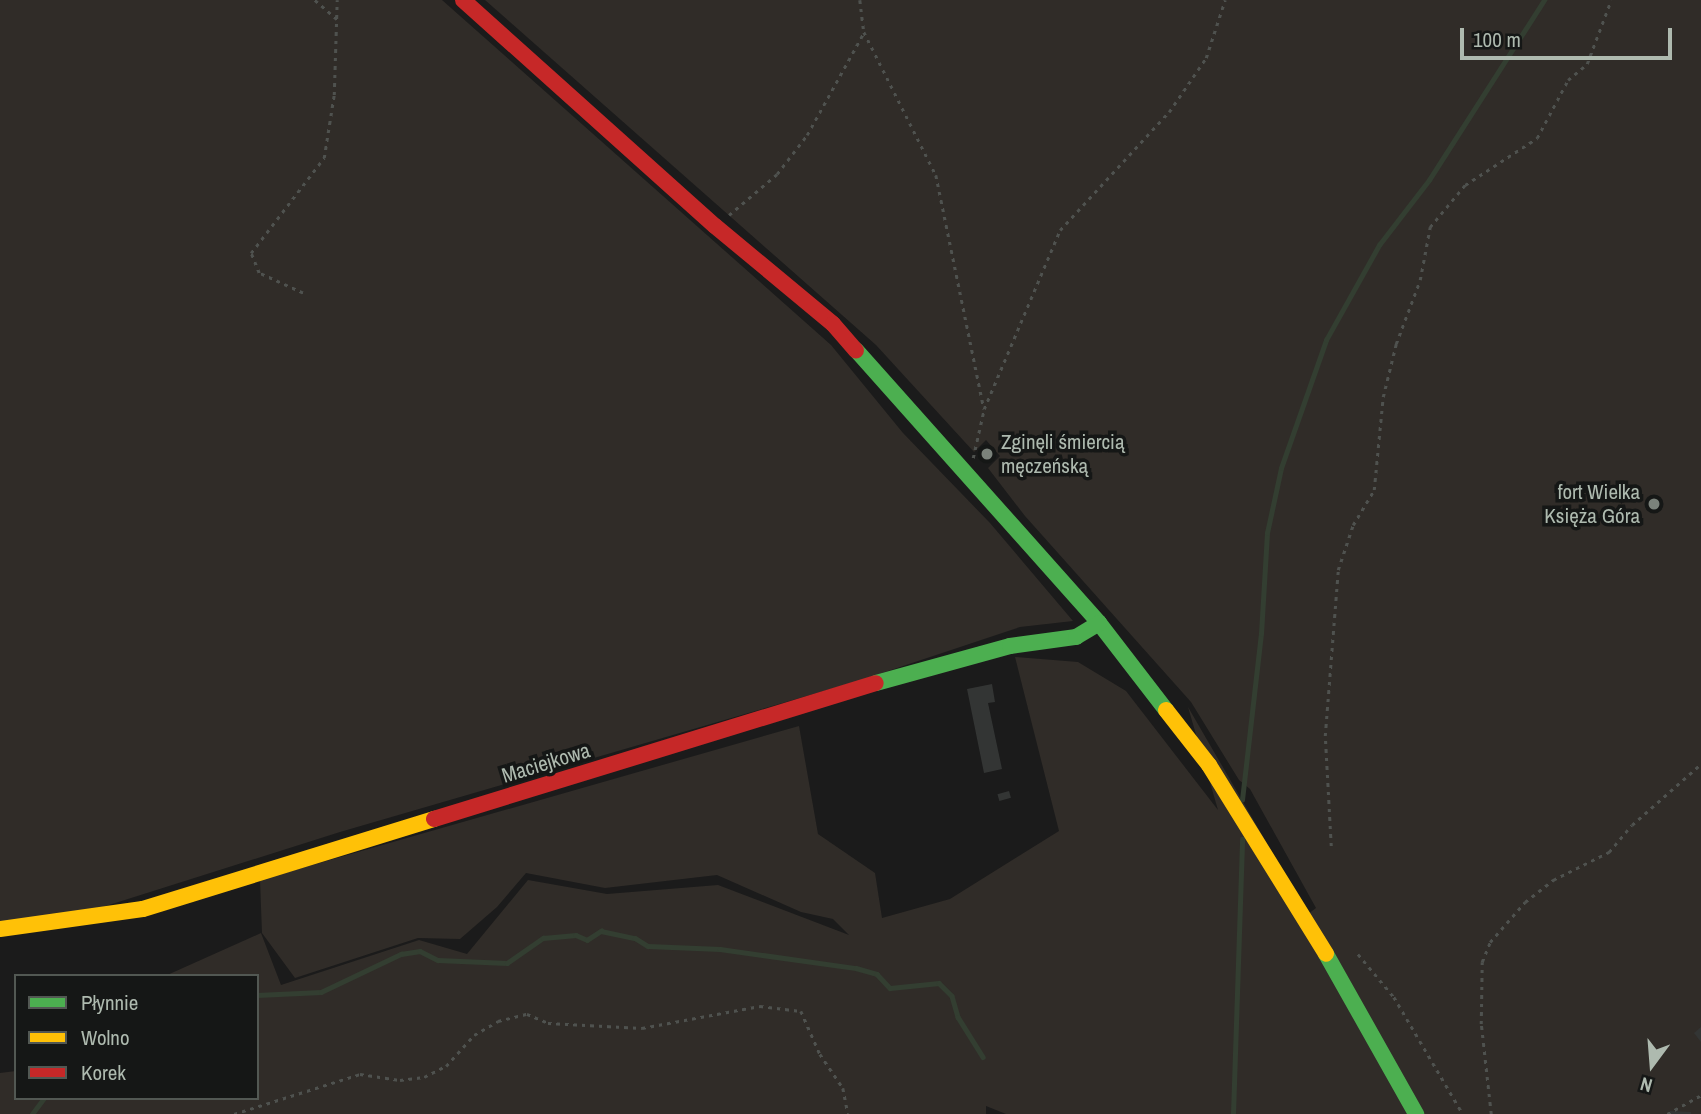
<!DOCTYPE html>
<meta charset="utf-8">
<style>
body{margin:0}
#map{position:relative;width:1701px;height:1114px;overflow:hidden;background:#1b1b1b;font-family:"Archivo Narrow",sans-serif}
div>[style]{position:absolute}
.green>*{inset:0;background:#302c28}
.stream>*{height:4.5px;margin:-2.25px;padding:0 2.25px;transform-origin:2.25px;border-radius:2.25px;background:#333e31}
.building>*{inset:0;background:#333534;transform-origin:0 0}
.path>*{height:2.5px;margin-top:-1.25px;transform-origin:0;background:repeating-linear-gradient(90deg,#4f524f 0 3.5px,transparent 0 8.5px)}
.fast>*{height:16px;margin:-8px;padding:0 8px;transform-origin:8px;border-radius:8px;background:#4caf50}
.slow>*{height:16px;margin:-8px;padding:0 8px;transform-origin:8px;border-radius:8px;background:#ffc107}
.jam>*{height:16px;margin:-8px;padding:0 8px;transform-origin:8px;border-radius:8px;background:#c62828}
.dots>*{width:19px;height:19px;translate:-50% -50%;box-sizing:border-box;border:4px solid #151716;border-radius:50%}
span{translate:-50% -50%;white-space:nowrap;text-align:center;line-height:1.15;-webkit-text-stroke:7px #151716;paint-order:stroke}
.poi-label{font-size:21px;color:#aebaaf}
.left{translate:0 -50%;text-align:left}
.right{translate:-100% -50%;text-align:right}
.street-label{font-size:21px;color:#aebaaf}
.legend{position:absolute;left:14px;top:974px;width:245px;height:126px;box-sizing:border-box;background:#151716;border:2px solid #525853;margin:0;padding:9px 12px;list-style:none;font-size:21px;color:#aebaaf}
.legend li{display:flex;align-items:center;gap:14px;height:35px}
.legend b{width:35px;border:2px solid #525853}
.north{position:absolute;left:1617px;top:1030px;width:70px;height:70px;-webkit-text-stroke:5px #151716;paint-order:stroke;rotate:196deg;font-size:19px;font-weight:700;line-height:28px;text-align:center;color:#aebaaf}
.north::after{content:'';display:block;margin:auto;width:24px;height:32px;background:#aebaaf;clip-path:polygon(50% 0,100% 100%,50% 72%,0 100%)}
.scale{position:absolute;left:1460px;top:28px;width:212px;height:32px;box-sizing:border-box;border:4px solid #aebaaf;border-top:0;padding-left:9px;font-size:21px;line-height:24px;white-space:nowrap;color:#aebaaf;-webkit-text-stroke:5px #151716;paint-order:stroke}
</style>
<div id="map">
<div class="green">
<div style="clip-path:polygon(0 0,442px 0,831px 345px,903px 433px,990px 523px,1073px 621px,1020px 627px,858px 681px,340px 832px,90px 911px,0 923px)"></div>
<div style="clip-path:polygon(485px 0,1701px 0,1701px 1114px,1006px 1114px,986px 1106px,986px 1114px,0 1114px,0 1073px,16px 1071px,16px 1098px,257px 1098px,257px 976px,165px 976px,261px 933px,281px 985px,419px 940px,467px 954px,528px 880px,607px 894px,718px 885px,849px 935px,833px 919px,801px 912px,717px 875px,605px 888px,526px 873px,497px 907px,460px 939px,418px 938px,295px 978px,262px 933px,260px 880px,799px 726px,818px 834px,875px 873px,882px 918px,950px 899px,1059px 831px,1015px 657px,1078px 662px,1126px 691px,1218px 810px,1188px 707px,1308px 914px,1316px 908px,1250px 789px,1239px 780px,1191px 702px,1025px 516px,988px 468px,1000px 456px,986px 440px,974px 452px,876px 345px)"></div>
</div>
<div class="stream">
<div style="left:1242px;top:800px;width:167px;rotate:-83.5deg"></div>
<div style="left:1261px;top:634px;width:101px;rotate:-86.6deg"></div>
<div style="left:1267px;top:533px;width:66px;rotate:-77.8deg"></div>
<div style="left:1281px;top:468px;width:136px;rotate:-70.6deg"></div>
<div style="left:1326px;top:340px;width:109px;rotate:-60.8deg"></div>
<div style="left:1379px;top:245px;width:82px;rotate:-52.4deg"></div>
<div style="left:1429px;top:180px;width:214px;rotate:-57.4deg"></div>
<div style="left:257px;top:995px;width:64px;rotate:-2.7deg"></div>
<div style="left:321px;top:992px;width:89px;rotate:-25.4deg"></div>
<div style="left:401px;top:954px;width:19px;rotate:-9deg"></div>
<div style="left:420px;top:951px;width:20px;rotate:27deg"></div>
<div style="left:438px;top:960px;width:69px;rotate:2.5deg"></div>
<div style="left:507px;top:963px;width:44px;rotate:-34.8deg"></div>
<div style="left:543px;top:938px;width:33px;rotate:-5deg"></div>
<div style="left:576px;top:935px;width:12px;rotate:24deg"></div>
<div style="left:587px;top:940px;width:17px;rotate:-33deg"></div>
<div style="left:601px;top:931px;width:35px;rotate:12deg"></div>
<div style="left:635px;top:938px;width:15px;rotate:32deg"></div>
<div style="left:648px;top:946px;width:72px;rotate:2.4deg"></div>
<div style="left:720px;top:949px;width:137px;rotate:8deg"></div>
<div style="left:856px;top:968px;width:22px;rotate:16deg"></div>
<div style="left:877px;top:974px;width:19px;rotate:47deg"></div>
<div style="left:890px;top:988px;width:49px;rotate:-5.8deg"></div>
<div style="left:939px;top:983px;width:18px;rotate:45deg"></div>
<div style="left:952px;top:996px;width:22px;rotate:74deg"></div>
<div style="left:958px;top:1017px;width:47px;rotate:58deg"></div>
<div style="left:32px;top:1114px;width:20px;rotate:-53deg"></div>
<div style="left:1233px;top:1114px;width:275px;rotate:-88.1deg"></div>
</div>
<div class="building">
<div style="clip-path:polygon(992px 684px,995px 702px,988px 703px,1002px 769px,984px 773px,967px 689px)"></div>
<div style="left:1009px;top:791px;width:7px;height:12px;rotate:74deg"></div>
<div style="clip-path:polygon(1701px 1027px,1701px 1042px,1694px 1033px)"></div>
<div style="clip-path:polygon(1670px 1111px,1691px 1112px,1691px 1114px,1669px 1114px)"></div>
</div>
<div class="path">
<div style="left:315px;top:0;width:30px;rotate:41deg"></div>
<div style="left:860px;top:0;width:32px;rotate:83deg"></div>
<div style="left:864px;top:32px;width:160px;rotate:63.3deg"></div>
<div style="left:936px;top:175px;width:239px;rotate:78.4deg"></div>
<div style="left:729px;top:215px;width:63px;rotate:-40.5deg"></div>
<div style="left:777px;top:174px;width:49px;rotate:-52.4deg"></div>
<div style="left:807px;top:135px;width:118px;rotate:-61deg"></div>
<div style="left:303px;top:293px;width:48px;rotate:-155.6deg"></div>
<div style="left:259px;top:273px;width:22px;rotate:-112deg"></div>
<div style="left:251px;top:253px;width:120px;rotate:-52.5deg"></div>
<div style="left:324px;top:158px;width:64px;rotate:-81deg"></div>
<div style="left:334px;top:95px;width:95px;rotate:-88.2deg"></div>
<div style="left:973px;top:458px;width:50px;rotate:-77.3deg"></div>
<div style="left:984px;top:409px;width:194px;rotate:-67deg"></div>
<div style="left:1060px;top:230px;width:161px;rotate:-47.3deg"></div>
<div style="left:1169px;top:112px;width:65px;rotate:-55.6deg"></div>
<div style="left:1206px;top:58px;width:61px;rotate:-71.9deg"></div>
<div style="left:1331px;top:846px;width:110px;rotate:-93.1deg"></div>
<div style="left:1325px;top:736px;width:167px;rotate:-85.5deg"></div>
<div style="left:1338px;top:570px;width:47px;rotate:-71.6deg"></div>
<div style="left:1353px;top:525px;width:41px;rotate:-59deg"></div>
<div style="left:1374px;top:490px;width:93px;rotate:-84.5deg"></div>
<div style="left:1383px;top:397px;width:55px;rotate:-76.2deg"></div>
<div style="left:1396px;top:344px;width:68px;rotate:-69.4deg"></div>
<div style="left:1420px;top:280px;width:54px;rotate:-79.3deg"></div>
<div style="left:1430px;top:227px;width:55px;rotate:-50.2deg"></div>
<div style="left:1465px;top:185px;width:86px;rotate:-33.1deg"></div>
<div style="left:1537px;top:138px;width:66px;rotate:-61.9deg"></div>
<div style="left:1568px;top:80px;width:25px;rotate:-40deg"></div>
<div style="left:1587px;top:64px;width:68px;rotate:-69.4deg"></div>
<div style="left:1358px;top:954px;width:56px;rotate:50.1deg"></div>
<div style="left:1394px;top:997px;width:136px;rotate:59.5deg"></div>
<div style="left:234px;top:1114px;width:132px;rotate:-17.6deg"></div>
<div style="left:360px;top:1074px;width:40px;rotate:8.5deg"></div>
<div style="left:400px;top:1080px;width:24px;rotate:-7deg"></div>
<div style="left:424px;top:1077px;width:25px;rotate:-27deg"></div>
<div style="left:446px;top:1066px;width:42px;rotate:-47.9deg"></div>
<div style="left:474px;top:1035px;width:28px;rotate:-30deg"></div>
<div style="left:498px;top:1021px;width:30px;rotate:-14deg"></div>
<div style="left:527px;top:1014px;width:23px;rotate:23deg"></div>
<div style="left:548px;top:1023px;width:94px;rotate:3deg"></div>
<div style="left:642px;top:1028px;width:120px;rotate:-10.6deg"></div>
<div style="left:760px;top:1006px;width:41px;rotate:7deg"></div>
<div style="left:801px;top:1011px;width:47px;rotate:66.2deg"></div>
<div style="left:820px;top:1054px;width:41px;rotate:55.9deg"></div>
<div style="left:843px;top:1088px;width:26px;rotate:79deg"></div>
<div style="left:1491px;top:1114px;width:91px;rotate:-96.3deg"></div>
<div style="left:1481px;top:1024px;width:62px;rotate:-89.1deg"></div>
<div style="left:1482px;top:962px;width:22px;rotate:-68deg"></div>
<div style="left:1490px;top:942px;width:53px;rotate:-48.8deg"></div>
<div style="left:1525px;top:902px;width:36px;rotate:-38deg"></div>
<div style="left:1553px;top:880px;width:63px;rotate:-26.6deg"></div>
<div style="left:1609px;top:852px;width:35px;rotate:-50deg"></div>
<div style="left:1632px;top:825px;width:92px;rotate:-41.5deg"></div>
<div style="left:1667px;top:1114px;width:39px;rotate:-29deg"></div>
</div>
<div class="fast">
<div style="left:856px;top:350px;width:365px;rotate:48.3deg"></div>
<div style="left:1099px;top:623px;width:110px;rotate:52.4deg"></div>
<div style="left:876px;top:683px;width:139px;rotate:-15.4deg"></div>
<div style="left:1010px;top:646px;width:67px;rotate:-7.8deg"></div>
<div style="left:1076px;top:637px;width:27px;rotate:-31deg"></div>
<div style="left:1326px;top:954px;width:184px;rotate:60.6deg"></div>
</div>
<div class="slow">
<div style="left:1166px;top:710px;width:70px;rotate:52deg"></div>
<div style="left:1209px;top:765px;width:222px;rotate:58.2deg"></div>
<div style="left:0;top:929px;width:144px;rotate:-8deg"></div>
<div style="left:143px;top:909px;width:305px;rotate:-17.2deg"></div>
</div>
<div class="jam">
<div style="left:463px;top:0;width:338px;rotate:41.9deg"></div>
<div style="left:715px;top:226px;width:153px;rotate:39.7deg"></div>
<div style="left:833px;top:324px;width:35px;rotate:49deg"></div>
<div style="left:434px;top:819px;width:462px;rotate:-17.1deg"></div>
</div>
<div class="dots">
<div style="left:987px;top:454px;background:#7b827b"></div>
<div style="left:1654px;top:504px;background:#7b827b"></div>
</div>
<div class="poi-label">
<span class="left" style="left:1001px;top:454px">Zginęli śmiercią<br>męczeńską</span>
<span class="right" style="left:1640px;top:504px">fort Wielka<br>Księża Góra</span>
</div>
<div class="street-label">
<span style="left:546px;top:763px;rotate:-17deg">Maciejkowa</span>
</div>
<ul class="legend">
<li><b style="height:9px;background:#4caf50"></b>Płynnie</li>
<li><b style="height:9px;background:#ffc107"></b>Wolno</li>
<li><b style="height:9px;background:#c62828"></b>Korek</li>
</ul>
<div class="north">N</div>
<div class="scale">100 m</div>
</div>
